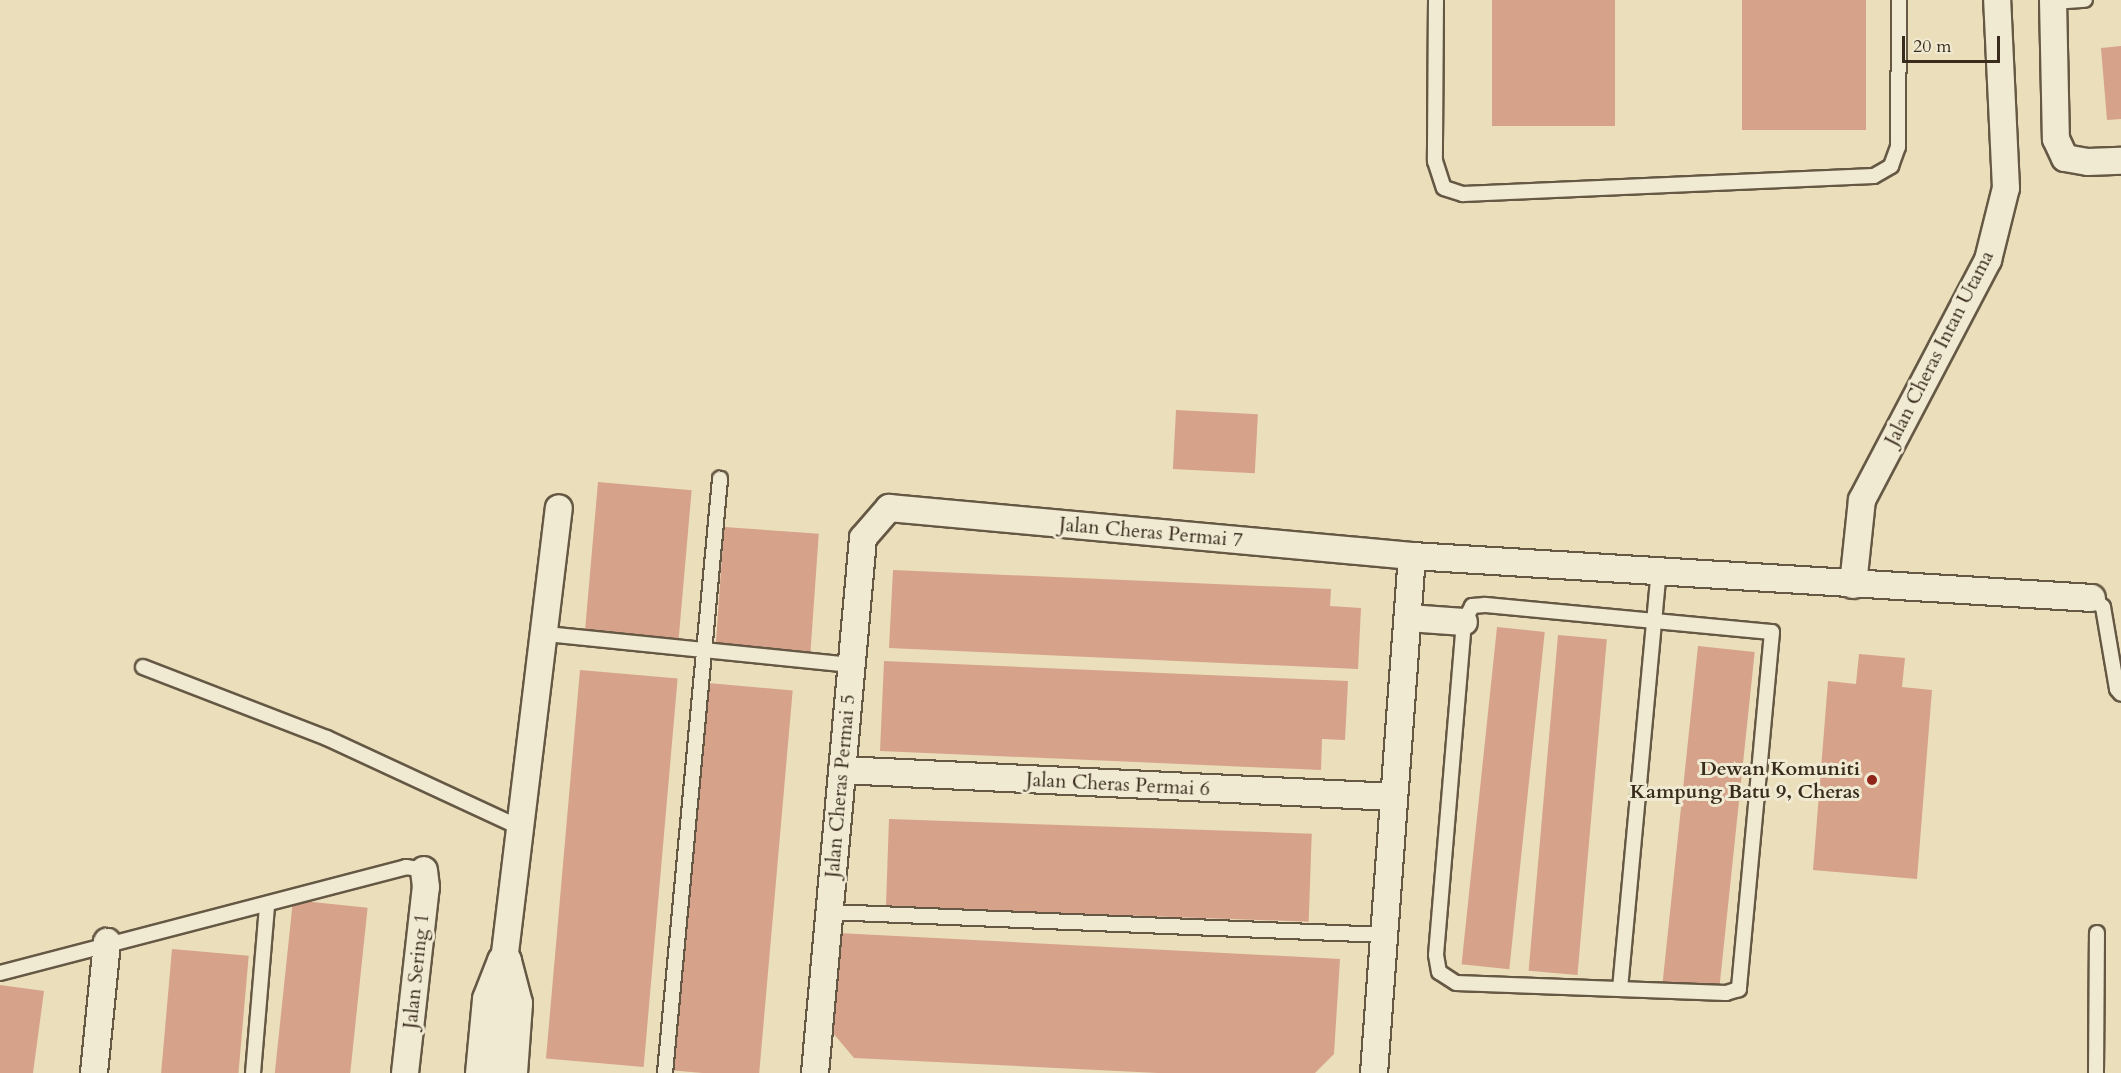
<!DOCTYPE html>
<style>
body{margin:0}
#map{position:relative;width:2121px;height:1073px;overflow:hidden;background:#eadebb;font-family:Cardo,serif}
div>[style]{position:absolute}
.building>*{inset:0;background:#d6a28a;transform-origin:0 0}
.roads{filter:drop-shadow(2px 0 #655844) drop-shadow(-2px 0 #655844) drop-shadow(0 2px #655844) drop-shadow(0 -2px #655844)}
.lane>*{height:14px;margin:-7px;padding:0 7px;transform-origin:7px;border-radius:7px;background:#f1ead3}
.street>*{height:26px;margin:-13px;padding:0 13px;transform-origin:13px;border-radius:13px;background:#f1ead3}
.secondary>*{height:33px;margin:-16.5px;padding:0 16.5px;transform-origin:16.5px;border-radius:16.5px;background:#f1ead3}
.dots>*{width:16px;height:16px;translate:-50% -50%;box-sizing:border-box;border:3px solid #f1ead3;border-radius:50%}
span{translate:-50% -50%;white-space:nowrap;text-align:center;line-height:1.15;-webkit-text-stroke:6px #f1ead3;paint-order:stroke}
.street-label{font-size:20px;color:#392c1d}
.poi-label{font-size:20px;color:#392c1d;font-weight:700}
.right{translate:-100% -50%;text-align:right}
.scale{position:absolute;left:1902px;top:36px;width:98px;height:27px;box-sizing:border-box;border:3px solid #392c1d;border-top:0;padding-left:8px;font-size:18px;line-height:21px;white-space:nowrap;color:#392c1d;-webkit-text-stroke:4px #f1ead3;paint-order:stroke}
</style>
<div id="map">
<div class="building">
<div style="left:1492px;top:0;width:123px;height:126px"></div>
<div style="left:1742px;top:0;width:124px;height:130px"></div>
<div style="clip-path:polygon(2121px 46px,2121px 119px,2107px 120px,2101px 48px)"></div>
<div style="left:1176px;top:410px;width:82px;height:59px;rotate:3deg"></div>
<div style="left:598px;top:482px;width:94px;height:153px;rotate:5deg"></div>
<div style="left:724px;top:527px;width:95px;height:121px;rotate:4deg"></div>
<div style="clip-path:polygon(893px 570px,1331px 589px,1330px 606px,1361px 608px,1358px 669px,889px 648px)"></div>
<div style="left:1497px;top:627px;width:48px;height:339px;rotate:6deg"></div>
<div style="left:1558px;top:635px;width:49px;height:337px;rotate:5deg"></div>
<div style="left:1698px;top:646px;width:57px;height:340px;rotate:6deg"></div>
<div style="clip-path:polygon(1859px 654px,1905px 658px,1902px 687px,1932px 690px,1917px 879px,1813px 870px,1828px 681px,1856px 684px)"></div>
<div style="clip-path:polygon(884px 661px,1348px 681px,1345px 740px,1322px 739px,1321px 770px,880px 751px)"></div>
<div style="left:580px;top:670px;width:98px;height:390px;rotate:5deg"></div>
<div style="left:708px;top:683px;width:85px;height:389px;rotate:5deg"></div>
<div style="left:889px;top:819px;width:423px;height:88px;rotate:2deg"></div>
<div style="left:293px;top:900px;width:75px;height:174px;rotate:6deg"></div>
<div style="clip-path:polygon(838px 933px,1340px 959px,1334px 1054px,1315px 1073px,1158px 1073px,854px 1058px,833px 1033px)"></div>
<div style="left:172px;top:949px;width:77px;height:125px;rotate:5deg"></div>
<div style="clip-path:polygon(0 985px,44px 991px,33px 1073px,0 1073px)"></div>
</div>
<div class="roads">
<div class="lane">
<div style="left:1436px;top:0;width:161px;rotate:90.4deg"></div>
<div style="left:1435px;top:161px;width:28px;rotate:72deg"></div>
<div style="left:1444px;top:188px;width:20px;rotate:18deg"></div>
<div style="left:1463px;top:194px;width:411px;rotate:-2.5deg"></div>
<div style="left:1874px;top:176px;width:20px;rotate:-30deg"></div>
<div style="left:1891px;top:166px;width:20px;rotate:-70deg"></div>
<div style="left:1898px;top:147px;width:147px;rotate:-89.6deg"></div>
<div style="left:2053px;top:2px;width:32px;rotate:-4deg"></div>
<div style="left:2092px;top:598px;width:14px;rotate:39deg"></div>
<div style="left:2103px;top:607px;width:83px;rotate:80.3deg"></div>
<div style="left:2117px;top:689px;width:6px;rotate:51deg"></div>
<div style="left:1485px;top:605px;width:288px;rotate:5.4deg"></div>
<div style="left:1772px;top:632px;width:359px;rotate:95.3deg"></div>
<div style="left:1739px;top:989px;width:14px;rotate:163deg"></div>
<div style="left:1726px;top:993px;width:270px;rotate:-177.9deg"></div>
<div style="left:1456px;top:983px;width:20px;rotate:-147deg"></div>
<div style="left:1439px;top:972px;width:17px;rotate:-100deg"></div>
<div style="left:1436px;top:955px;width:334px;rotate:-85.2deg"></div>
<div style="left:1464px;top:622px;width:18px;rotate:-63deg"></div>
<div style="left:1472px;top:606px;width:13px;rotate:-4deg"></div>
<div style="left:546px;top:634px;width:307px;rotate:5.8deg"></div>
<div style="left:143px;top:667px;width:197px;rotate:21.1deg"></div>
<div style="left:327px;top:738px;width:216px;rotate:24.9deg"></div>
<div style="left:829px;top:912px;width:555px;rotate:2.37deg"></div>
<div style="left:0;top:973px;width:420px;rotate:-14.6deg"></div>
<div style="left:406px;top:867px;width:18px;rotate:9deg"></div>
<div style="left:1620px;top:989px;width:419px;rotate:-84.7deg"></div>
<div style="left:253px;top:1073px;width:168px;rotate:-85.2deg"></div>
<div style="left:665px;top:1073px;width:597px;rotate:-84.71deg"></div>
<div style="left:2096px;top:1073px;width:140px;rotate:-89.6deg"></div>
</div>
<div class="street">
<div style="left:2053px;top:0;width:139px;rotate:88.8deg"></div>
<div style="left:2056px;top:139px;width:21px;rotate:65deg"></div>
<div style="left:2065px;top:158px;width:23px;rotate:10deg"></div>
<div style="left:2088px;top:162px;width:33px;rotate:-2deg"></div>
<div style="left:1853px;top:585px;width:85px;rotate:-84deg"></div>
<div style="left:1862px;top:500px;width:271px;rotate:-62.3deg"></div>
<div style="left:1988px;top:260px;width:74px;rotate:-76deg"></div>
<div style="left:2006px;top:188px;width:188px;rotate:-92.7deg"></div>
<div style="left:1408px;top:618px;width:56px;rotate:4.1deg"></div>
<div style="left:842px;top:770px;width:553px;rotate:2.8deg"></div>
<div style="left:504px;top:961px;width:456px;rotate:-83.1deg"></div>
<div style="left:94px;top:1073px;width:132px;rotate:-84.3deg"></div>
<div style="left:405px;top:1073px;width:187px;rotate:-83.6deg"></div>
<div style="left:426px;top:887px;width:17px;rotate:-97deg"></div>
<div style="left:815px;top:1073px;width:537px;rotate:-84.87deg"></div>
<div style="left:863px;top:538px;width:40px;rotate:-49deg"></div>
<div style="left:889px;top:508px;width:525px;rotate:5.24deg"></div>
<div style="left:1412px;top:556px;width:681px;rotate:3.53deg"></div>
<div style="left:1374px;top:1073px;width:518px;rotate:-85.8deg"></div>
</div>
<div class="secondary">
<div style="left:504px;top:961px;width:43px;rotate:75.3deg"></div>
<div style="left:515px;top:1003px;width:70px;rotate:94.1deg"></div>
<div style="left:482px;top:1073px;width:74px;rotate:-84.6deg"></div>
<div style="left:489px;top:999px;width:41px;rotate:-68.5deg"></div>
</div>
</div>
<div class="dots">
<div style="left:1872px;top:780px;background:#8f2418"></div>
</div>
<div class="street-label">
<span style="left:1939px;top:348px;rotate:-63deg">Jalan Cheras Intan Utama</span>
<span style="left:1151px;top:532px;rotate:5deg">Jalan Cheras Permai 7</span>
<span style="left:1118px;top:784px;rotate:3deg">Jalan Cheras Permai 6</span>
<span style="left:840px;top:786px;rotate:-85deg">Jalan Cheras Permai 5</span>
<span style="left:416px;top:971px;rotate:-84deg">Jalan Sering 1</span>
</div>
<div class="poi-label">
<span class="right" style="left:1860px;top:780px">Dewan Komuniti<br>Kampung Batu 9, Cheras</span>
</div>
<div class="scale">20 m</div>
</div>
